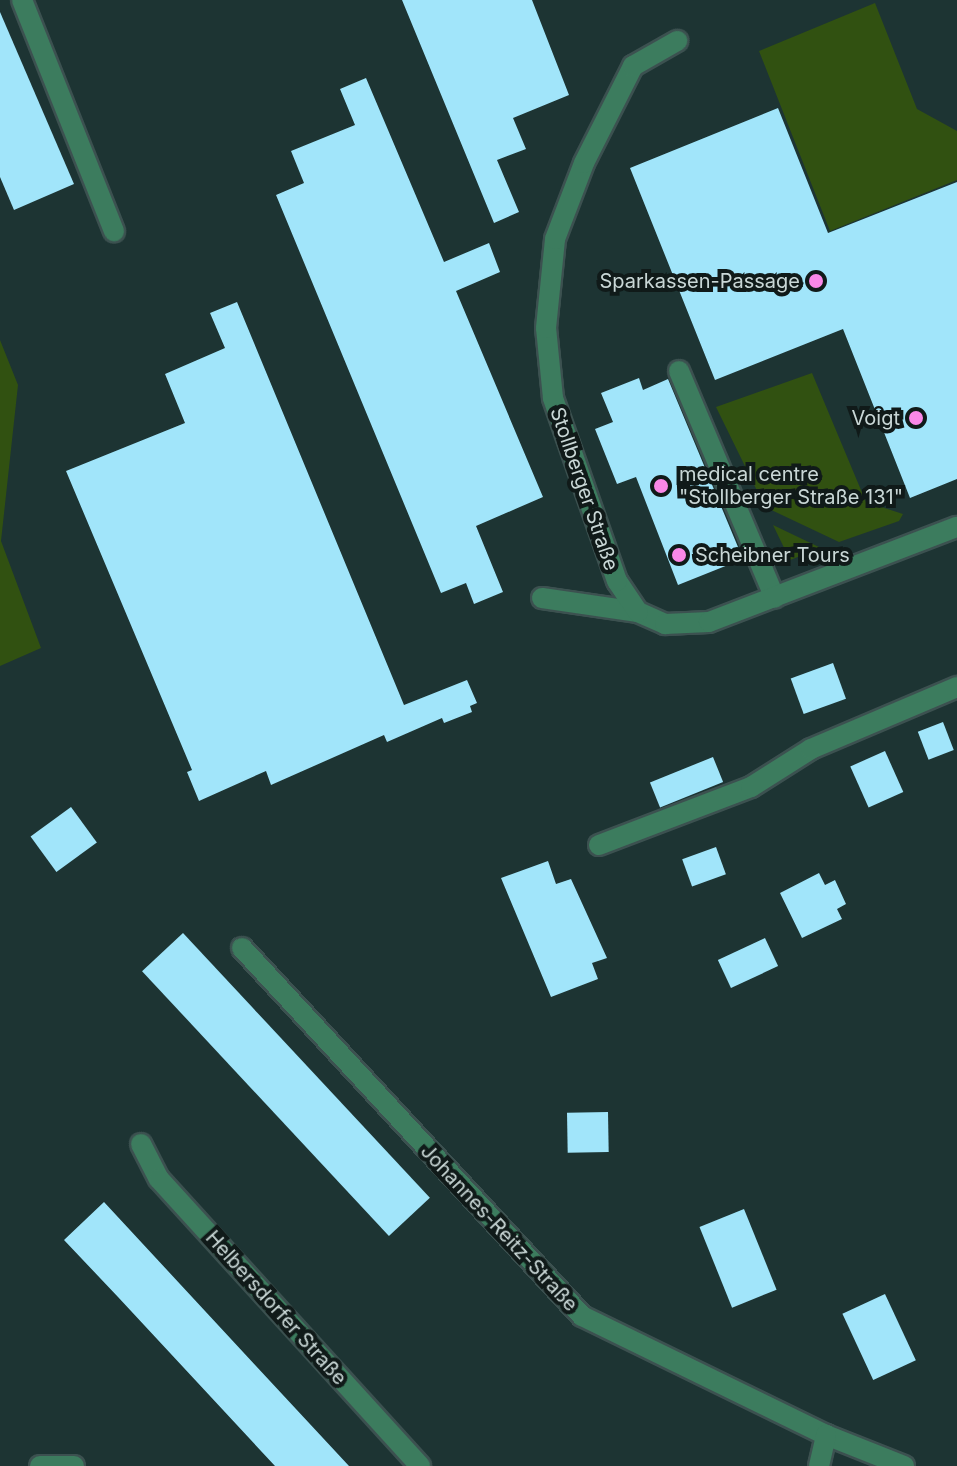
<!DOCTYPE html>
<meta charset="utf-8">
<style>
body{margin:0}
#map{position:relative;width:957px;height:1466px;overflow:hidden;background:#1d3433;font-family:Inter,sans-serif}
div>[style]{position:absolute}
.green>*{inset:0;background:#315111}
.building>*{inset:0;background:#a1e5fa;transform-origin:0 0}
.roads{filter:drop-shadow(2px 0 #3c5150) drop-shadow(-2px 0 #3c5150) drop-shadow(0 2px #3c5150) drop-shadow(0 -2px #3c5150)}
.minor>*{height:20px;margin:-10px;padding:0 10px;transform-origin:10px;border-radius:10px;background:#3c7c5e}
.dots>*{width:22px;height:22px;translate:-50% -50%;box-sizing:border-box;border:4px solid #101a19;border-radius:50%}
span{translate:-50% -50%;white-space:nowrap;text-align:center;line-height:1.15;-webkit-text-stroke:8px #101a19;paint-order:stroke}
.poi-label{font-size:20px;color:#c9d7d6}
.right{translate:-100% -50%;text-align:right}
.left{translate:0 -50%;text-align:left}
.street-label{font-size:20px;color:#c9d7d6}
</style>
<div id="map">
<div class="green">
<div style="clip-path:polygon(875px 3px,917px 109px,957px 131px,957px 180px,830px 231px,759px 51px)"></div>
<div style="clip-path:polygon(0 340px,18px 385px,1px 541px,41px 648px,0 666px)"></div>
<div style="clip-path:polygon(812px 373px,866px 502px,903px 514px,899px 521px,839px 542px,765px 507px,716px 407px)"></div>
<div style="clip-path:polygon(773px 525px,821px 548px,790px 560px)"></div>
</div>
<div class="building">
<div style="clip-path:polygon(402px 0,532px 0,569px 95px,513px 118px,526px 149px,497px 160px,519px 212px,494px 223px)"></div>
<div style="clip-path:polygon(0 12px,74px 184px,14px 210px,0 177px)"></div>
<div style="clip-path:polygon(366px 78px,444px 262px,489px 243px,500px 272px,456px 291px,543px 497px,476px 526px,503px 592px,474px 604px,466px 583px,441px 593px,276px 195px,304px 183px,291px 151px,355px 125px,340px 89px)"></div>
<div style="clip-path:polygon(778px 108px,828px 233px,957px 182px,957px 479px,910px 498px,843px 329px,715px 380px,630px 168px)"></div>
<div style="clip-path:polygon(237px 302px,404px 705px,467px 680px,477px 703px,470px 706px,472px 712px,444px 723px,442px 718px,387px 742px,384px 735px,271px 785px,266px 771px,199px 801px,187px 772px,192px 770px,66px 471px,185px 423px,165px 374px,225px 348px,210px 313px)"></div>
<div style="clip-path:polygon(639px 378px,643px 390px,668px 379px,743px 559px,678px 585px,636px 477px,617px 484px,595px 429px,613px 422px,601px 393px)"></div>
<div style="left:833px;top:663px;width:38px;height:45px;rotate:70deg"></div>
<div style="left:943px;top:722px;width:30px;height:27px;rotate:69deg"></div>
<div style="left:885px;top:751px;width:45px;height:38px;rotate:66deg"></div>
<div style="left:713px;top:757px;width:27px;height:68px;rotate:68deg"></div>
<div style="left:71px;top:807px;width:44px;height:50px;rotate:54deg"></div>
<div style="left:716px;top:847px;width:29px;height:36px;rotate:70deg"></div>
<div style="clip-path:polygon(548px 861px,556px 884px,571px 879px,607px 958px,592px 963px,598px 979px,551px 997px,501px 878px)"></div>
<div style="clip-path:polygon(819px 873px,825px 885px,835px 880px,846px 904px,837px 909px,842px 919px,802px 938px,780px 893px)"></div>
<div style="left:183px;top:933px;width:362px;height:56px;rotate:47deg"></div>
<div style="left:765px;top:938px;width:31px;height:52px;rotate:65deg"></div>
<div style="left:608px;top:1112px;width:40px;height:41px;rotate:89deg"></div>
<div style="clip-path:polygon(104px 1202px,256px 1366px,349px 1466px,275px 1466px,118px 1297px,64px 1240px)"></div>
<div style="left:744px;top:1209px;width:87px;height:48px;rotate:68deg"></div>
<div style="left:885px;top:1294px;width:73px;height:47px;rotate:65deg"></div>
</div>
<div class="roads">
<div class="minor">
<div style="left:22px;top:0;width:249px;rotate:68.3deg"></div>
<div style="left:679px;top:371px;width:246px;rotate:67.1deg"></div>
<div style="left:542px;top:598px;width:97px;rotate:8.3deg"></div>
<div style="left:638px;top:612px;width:30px;rotate:24deg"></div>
<div style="left:665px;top:624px;width:44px;rotate:-2.6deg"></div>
<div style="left:709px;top:622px;width:266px;rotate:-21deg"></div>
<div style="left:638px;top:612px;width:37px;rotate:-124deg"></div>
<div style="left:617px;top:581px;width:194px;rotate:-109.3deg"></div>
<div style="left:553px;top:398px;width:70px;rotate:-95.7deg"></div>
<div style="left:546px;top:328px;width:89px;rotate:-84.2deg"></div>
<div style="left:555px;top:239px;width:81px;rotate:-69.1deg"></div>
<div style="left:584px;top:163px;width:109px;rotate:-63.2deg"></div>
<div style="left:633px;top:66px;width:51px;rotate:-29.6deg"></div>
<div style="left:599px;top:845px;width:163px;rotate:-20.9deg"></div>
<div style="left:751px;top:787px;width:71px;rotate:-32.3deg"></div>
<div style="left:811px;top:749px;width:159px;rotate:-23deg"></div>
<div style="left:242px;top:948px;width:501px;rotate:47.26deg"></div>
<div style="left:582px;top:1316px;width:271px;rotate:26deg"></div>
<div style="left:826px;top:1435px;width:84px;rotate:21.7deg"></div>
<div style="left:141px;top:1144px;width:39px;rotate:63deg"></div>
<div style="left:159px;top:1179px;width:388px;rotate:47.7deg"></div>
<div style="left:40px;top:1466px;width:34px"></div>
<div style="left:819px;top:1466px;width:32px;rotate:-77deg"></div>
</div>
</div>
<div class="dots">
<div style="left:816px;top:281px;background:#fa87e7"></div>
<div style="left:916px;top:418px;background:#fa87e7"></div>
<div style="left:661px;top:486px;background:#fa87e7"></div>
<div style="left:679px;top:555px;background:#fa87e7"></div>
</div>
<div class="poi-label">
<span class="right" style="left:800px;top:281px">Sparkassen-Passage</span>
<span class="right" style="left:900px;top:418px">Voigt</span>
<span class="left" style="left:679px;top:486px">medical centre<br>"Stollberger Straße 131"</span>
<span class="left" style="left:695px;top:555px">Scheibner Tours</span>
</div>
<div class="street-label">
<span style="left:584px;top:489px;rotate:71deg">Stollberger Straße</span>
<span style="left:499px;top:1228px;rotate:47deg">Johannes-Reitz-Straße</span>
<span style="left:276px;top:1308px;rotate:48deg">Helbersdorfer Straße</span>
</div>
</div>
